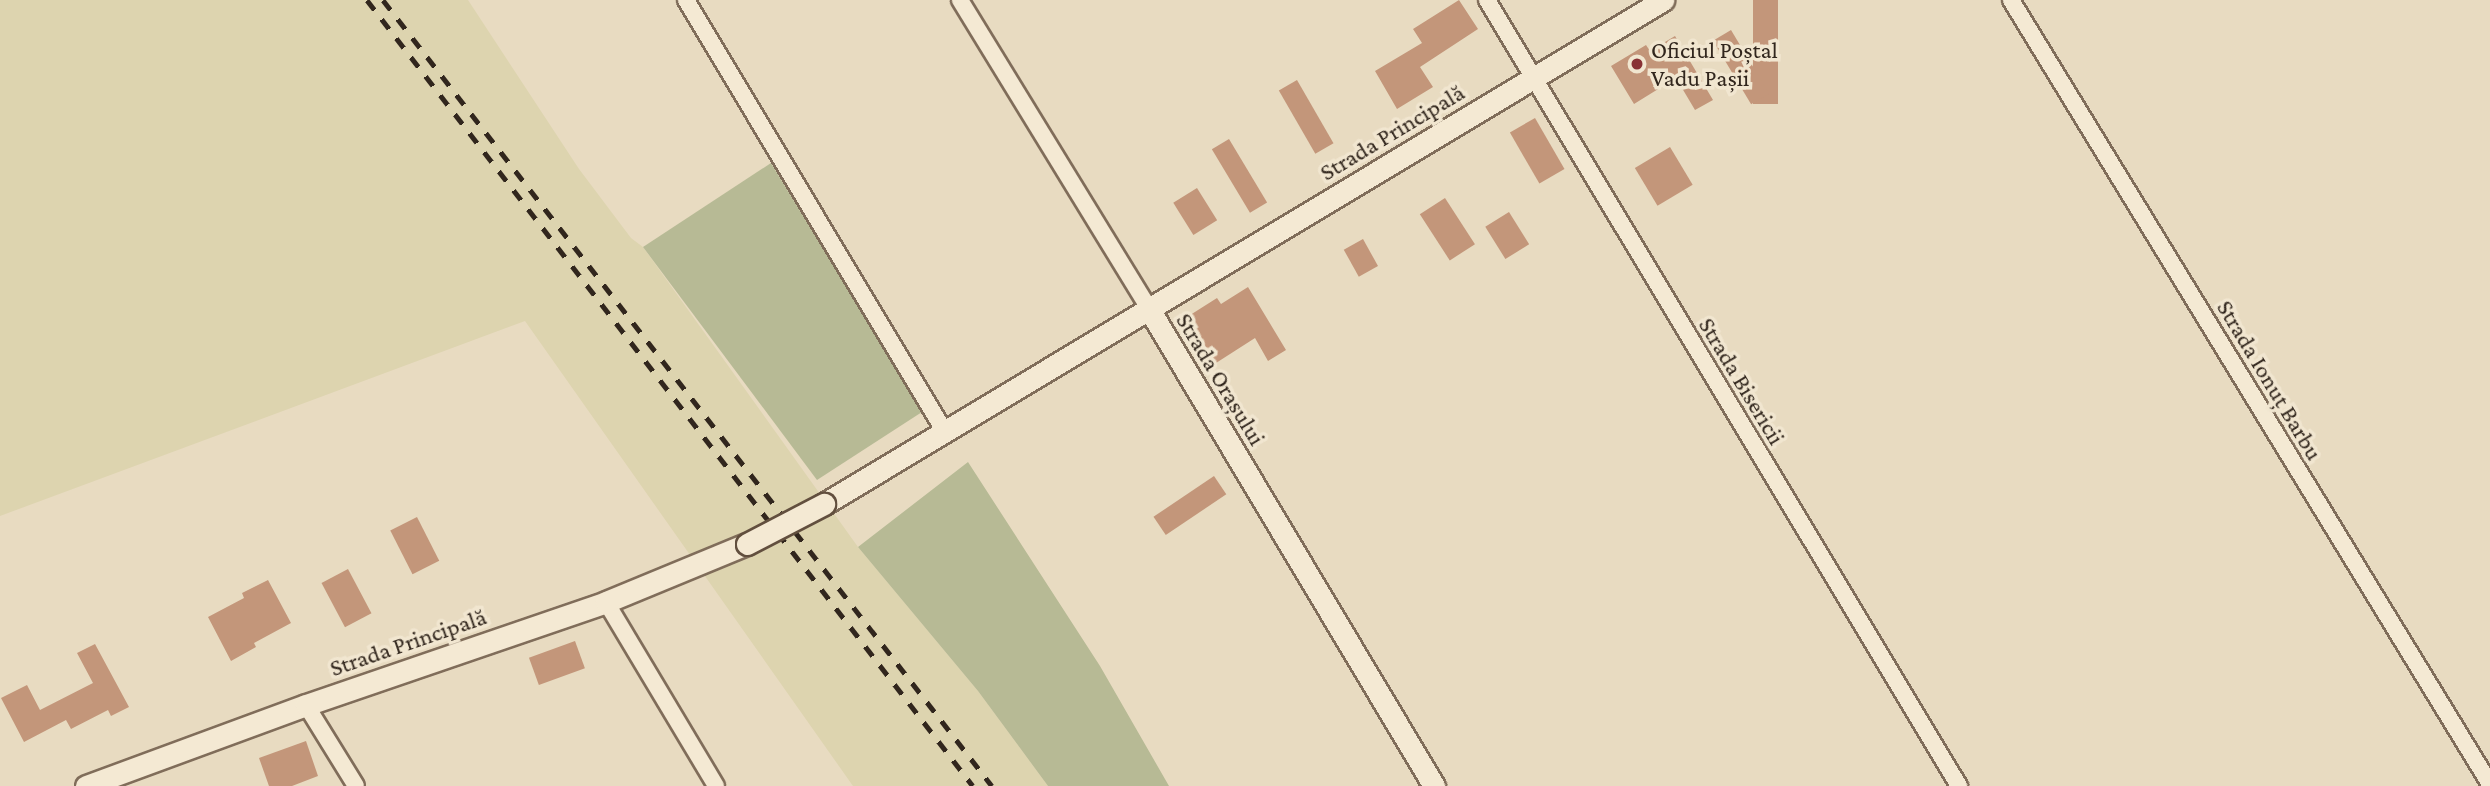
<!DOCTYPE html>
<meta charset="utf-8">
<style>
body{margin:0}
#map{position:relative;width:2490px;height:786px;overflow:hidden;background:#e8dbc1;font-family:"Crimson Pro",serif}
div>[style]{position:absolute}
.farmland>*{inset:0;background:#ddd4af}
.cemetery>*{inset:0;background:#b7ba95}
.building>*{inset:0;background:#c3967a;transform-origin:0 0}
.roads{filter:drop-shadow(2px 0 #806d5a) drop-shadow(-2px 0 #806d5a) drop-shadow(0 2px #806d5a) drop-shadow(0 -2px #806d5a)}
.minor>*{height:16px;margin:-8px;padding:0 8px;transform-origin:8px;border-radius:8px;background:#f4e9d3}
.secondary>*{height:21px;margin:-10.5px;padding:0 10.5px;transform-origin:10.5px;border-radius:10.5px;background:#f4e9d3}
.rail>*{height:5px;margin-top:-2.5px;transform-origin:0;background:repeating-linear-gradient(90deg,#31261d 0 12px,transparent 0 24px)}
.bridges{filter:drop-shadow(2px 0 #624f3e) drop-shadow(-2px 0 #624f3e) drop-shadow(0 2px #624f3e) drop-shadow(0 -2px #624f3e)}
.secondary-bridge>*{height:21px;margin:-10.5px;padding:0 10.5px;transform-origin:10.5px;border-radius:10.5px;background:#f4e9d3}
.dots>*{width:19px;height:19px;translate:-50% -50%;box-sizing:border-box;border:4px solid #f1e6d0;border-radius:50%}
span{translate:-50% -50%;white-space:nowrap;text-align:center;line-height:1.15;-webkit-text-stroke:7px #f1e6d0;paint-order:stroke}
.poi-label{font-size:24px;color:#31261d}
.left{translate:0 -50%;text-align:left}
.street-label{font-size:24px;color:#31261d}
</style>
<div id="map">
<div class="farmland">
<div style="clip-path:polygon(0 0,468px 0,579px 169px,631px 238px,643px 247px,858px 547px,978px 691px,1048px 786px,853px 786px,525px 321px,0 516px)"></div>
</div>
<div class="cemetery">
<div style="clip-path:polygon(771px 163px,922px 412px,817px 480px,643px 247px)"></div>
<div style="clip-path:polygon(968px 462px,1100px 666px,1169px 786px,1048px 786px,978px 691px,858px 547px)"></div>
</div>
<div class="building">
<div style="clip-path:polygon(1459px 0,1478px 29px,1420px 67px,1433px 87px,1397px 109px,1375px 71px,1422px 43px,1413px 29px)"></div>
<div style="left:1753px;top:0;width:25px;height:104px"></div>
<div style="left:1731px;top:30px;width:74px;height:21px;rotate:59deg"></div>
<div style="clip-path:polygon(1675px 36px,1713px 100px,1695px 110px,1676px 78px,1634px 104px,1611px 66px,1646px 45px,1650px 51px)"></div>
<div style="left:1297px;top:80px;width:73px;height:21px;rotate:60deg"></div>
<div style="left:1535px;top:118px;width:59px;height:29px;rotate:60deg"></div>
<div style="left:1229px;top:139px;width:74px;height:20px;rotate:59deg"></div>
<div style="left:1670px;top:147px;width:44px;height:41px;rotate:59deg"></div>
<div style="left:1197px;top:188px;width:38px;height:28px;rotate:58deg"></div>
<div style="left:1445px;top:198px;width:55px;height:30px;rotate:57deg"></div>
<div style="left:1509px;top:212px;width:38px;height:28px;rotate:58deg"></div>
<div style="left:1363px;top:239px;width:31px;height:22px;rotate:61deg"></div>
<div style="clip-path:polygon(1248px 287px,1286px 350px,1268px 361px,1255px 338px,1216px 363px,1187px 317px,1217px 298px,1221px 304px)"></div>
<div style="left:1214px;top:476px;width:22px;height:73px;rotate:56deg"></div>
<div style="left:417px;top:517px;width:49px;height:30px;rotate:63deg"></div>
<div style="left:348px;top:569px;width:50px;height:30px;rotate:62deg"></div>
<div style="clip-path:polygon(268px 580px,291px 623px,254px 643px,256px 647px,231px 661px,208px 617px,244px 598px,242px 593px)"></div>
<div style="left:575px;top:641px;width:29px;height:49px;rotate:70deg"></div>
<div style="clip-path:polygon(95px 644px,129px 707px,111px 716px,108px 710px,71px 729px,66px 720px,24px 742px,1px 698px,27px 685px,40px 710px,93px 683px,77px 653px)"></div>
<div style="clip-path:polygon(306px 741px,318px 776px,292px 786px,269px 786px,259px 758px)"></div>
</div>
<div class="roads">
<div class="minor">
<div style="left:686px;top:0;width:504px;rotate:59.06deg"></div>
<div style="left:960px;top:0;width:362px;rotate:58.5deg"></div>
<div style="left:1487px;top:0;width:917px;rotate:59.01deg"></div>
<div style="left:2011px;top:0;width:919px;rotate:58.58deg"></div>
<div style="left:606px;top:602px;width:214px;rotate:59.1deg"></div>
<div style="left:306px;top:705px;width:95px;rotate:58.3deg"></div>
</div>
<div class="secondary">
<div style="left:1149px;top:309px;width:556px;rotate:59.14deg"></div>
<div style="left:824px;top:504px;width:979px;rotate:-30.99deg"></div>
<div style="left:86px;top:786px;width:234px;rotate:-20.2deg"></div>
<div style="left:306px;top:705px;width:317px;rotate:-18.9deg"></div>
<div style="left:606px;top:602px;width:152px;rotate:-22.4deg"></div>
</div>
</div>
<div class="rail">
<div style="left:367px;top:0;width:992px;rotate:52.37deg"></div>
<div style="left:383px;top:0;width:994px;rotate:52.23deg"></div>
</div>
<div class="bridges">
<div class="secondary-bridge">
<div style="left:747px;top:544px;width:87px;rotate:-27.5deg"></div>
</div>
</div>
<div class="dots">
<div style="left:1637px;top:64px;background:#893134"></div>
</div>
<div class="poi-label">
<span class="left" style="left:1651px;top:64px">Oficiul Poștal<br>Vadu Pașii</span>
</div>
<div class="street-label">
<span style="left:1392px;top:132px;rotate:-31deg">Strada Principală</span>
<span style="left:1221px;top:379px;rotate:59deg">Strada Orașului</span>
<span style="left:2270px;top:380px;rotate:59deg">Strada Ionuț Barbu</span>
<span style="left:1742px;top:381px;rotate:59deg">Strada Bisericii</span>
<span style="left:408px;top:642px;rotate:-19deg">Strada Principală</span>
</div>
</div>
